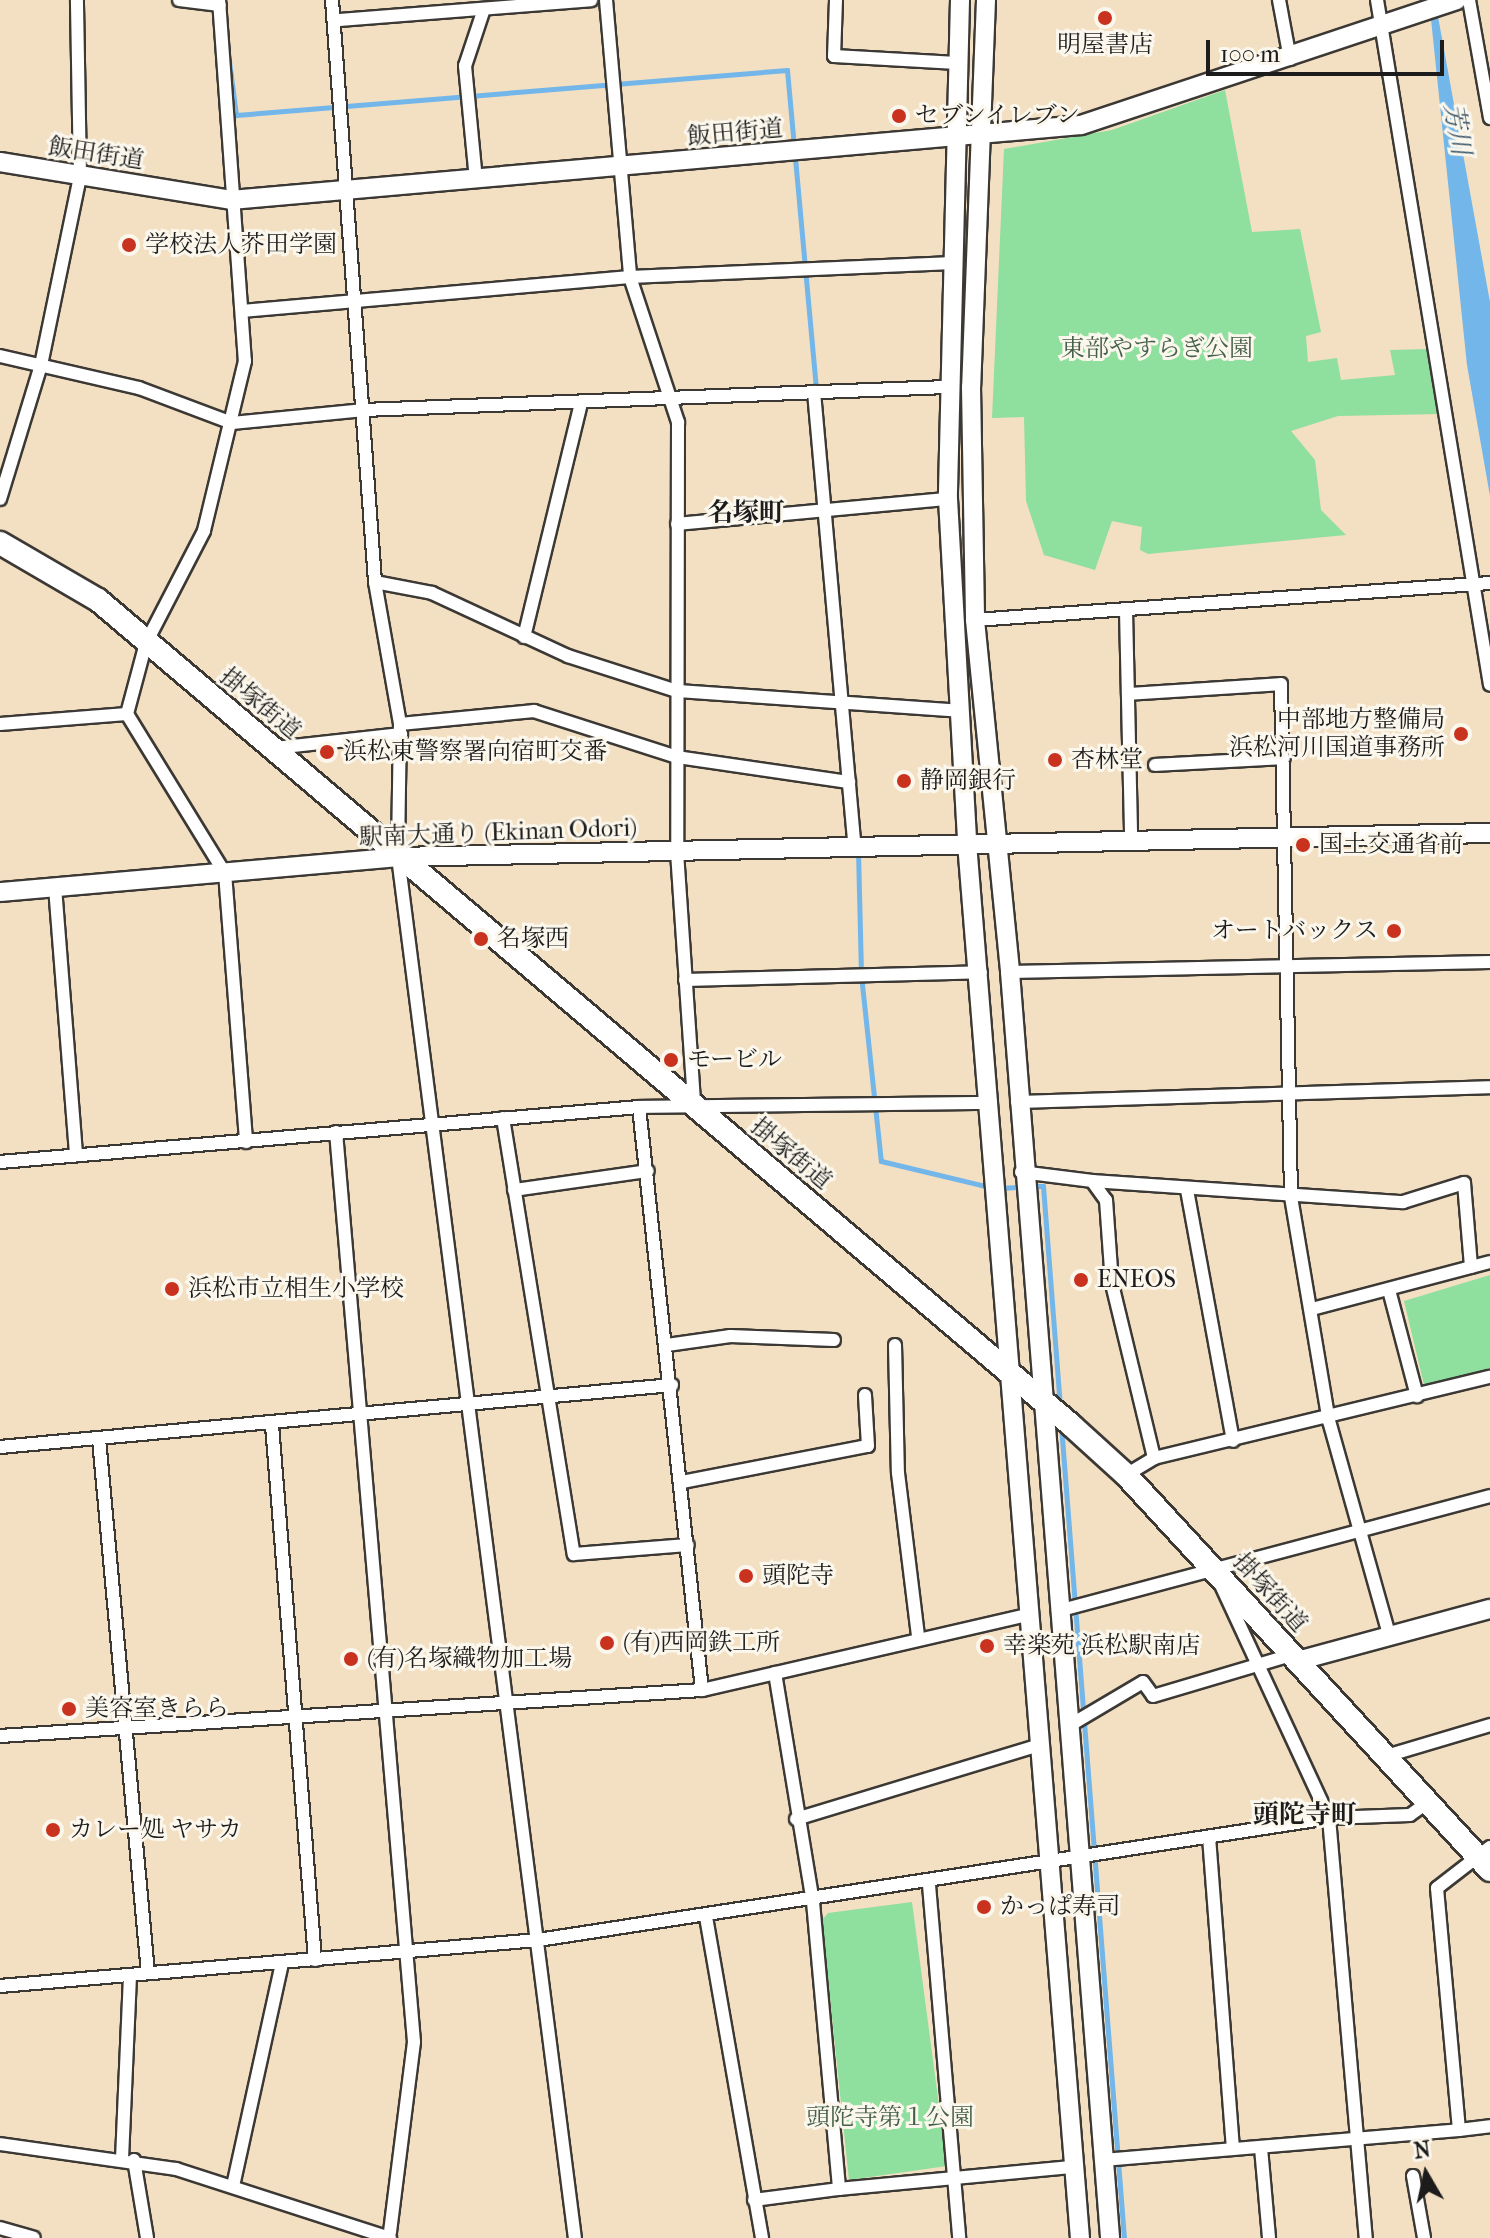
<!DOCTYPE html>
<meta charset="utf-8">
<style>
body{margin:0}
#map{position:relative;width:1490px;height:2238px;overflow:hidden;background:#f3dfc2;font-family:"IM FELL French Canon","Noto Serif JP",serif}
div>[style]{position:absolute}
.green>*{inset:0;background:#8fdf9e}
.water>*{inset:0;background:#73b6e9}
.stream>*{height:5px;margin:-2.5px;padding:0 2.5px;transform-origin:2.5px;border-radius:2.5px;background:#73b6e9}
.roads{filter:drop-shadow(2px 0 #3c3935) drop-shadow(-2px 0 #3c3935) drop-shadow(0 2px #3c3935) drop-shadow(0 -2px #3c3935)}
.street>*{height:12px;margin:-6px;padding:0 6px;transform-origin:6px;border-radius:6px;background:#fff}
.secondary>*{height:18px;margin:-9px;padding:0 9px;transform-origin:9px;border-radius:9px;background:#fff}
.highway>*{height:22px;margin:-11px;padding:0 11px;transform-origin:11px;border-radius:11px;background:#fff}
.dots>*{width:22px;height:22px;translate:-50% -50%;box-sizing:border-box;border:4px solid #fbf7ec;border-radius:50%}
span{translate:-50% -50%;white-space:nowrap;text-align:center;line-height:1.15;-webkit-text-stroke:6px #fbf7ec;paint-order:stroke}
.poi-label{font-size:24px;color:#1c1c1c}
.left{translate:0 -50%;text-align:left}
.right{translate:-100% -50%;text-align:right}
.street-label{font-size:24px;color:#1c1c1c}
.park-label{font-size:24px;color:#44604a}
.water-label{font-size:26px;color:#3f5a6e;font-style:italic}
.neighbourhood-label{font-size:26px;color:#1c1c1c;font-weight:700}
.north{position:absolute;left:1386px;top:2134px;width:80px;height:80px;-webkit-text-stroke:6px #fbf7ec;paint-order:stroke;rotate:351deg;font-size:22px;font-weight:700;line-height:32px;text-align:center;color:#1c1c1c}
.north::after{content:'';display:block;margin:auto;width:28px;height:36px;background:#1c1c1c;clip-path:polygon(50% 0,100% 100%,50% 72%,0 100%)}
.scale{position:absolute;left:1206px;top:40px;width:238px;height:36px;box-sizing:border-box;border:4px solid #1c1c1c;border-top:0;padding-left:10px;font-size:24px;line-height:28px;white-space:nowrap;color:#1c1c1c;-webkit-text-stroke:6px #fbf7ec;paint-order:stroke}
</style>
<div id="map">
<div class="green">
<div style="clip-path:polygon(1225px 90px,1252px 232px,1300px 229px,1321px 332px,1306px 336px,1308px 362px,1337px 358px,1341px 380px,1395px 375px,1390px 350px,1429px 349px,1440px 414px,1338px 416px,1291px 431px,1315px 460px,1321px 510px,1346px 535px,1148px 554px,1140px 550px,1142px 527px,1112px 521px,1095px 570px,1044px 555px,1026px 501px,1024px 417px,992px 418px,1004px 149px,1112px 130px)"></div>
<div style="clip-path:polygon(1490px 1275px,1490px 1373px,1425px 1389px,1404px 1301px)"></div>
<div style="clip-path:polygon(912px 1902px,947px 2166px,849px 2180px,822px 1920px,828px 1913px)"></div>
</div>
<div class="water">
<div style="clip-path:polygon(1429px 0,1435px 0,1490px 302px,1490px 496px,1467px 365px)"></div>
</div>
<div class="stream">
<div style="left:223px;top:14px;width:102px;rotate:82.7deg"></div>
<div style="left:236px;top:115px;width:553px;rotate:-4.67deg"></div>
<div style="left:787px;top:70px;width:322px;rotate:84.8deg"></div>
<div style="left:858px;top:851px;width:124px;rotate:88.6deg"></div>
<div style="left:861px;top:975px;width:187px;rotate:83.9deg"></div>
<div style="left:881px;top:1161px;width:111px;rotate:13.5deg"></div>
<div style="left:1031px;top:1186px;width:12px"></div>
<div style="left:1043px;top:1186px;width:222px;rotate:85.6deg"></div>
<div style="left:999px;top:1188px;width:22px;rotate:-3deg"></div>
<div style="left:1061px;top:1425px;width:815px;rotate:85.57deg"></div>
</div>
<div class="roads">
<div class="street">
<div style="left:179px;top:0;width:41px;rotate:7deg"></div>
<div style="left:219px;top:0;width:362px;rotate:85.9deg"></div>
<div style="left:245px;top:361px;width:175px;rotate:103.6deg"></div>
<div style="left:204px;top:531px;width:126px;rotate:117.4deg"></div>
<div style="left:146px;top:643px;width:73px;rotate:105deg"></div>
<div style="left:127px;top:714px;width:187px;rotate:58.4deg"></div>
<div style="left:225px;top:873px;width:270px;rotate:85.5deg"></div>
<div style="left:332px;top:0;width:584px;rotate:85.77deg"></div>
<div style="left:375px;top:582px;width:144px;rotate:80deg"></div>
<div style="left:400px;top:724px;width:133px;rotate:90.9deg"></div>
<div style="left:398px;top:857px;width:1392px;rotate:82.7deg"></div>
<div style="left:606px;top:0;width:278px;rotate:85deg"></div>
<div style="left:630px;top:277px;width:153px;rotate:71.7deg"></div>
<div style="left:678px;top:422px;width:430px;rotate:90.1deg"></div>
<div style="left:677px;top:852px;width:252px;rotate:86.1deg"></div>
<div style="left:836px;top:0;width:56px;rotate:92deg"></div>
<div style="left:834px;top:56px;width:123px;rotate:3.3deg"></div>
<div style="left:1279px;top:0;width:60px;rotate:79.4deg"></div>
<div style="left:1377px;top:0;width:694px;rotate:80.63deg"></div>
<div style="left:1469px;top:0;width:120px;rotate:79.9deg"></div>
<div style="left:339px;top:20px;width:253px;rotate:-4.5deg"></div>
<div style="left:476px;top:180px;width:115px;rotate:-95.5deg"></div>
<div style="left:465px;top:66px;width:60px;rotate:-71.6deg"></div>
<div style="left:242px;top:311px;width:389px;rotate:-5deg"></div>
<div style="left:630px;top:277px;width:323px;rotate:-2.5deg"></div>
<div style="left:0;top:356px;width:143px;rotate:13deg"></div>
<div style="left:139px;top:388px;width:99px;rotate:20.6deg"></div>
<div style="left:232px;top:423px;width:133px;rotate:-5.6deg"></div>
<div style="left:364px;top:410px;width:583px;rotate:-2.26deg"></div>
<div style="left:814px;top:392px;width:459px;rotate:84.9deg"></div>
<div style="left:0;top:499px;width:140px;rotate:-73deg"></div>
<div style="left:41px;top:365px;width:193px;rotate:-78.3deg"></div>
<div style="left:80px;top:176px;width:176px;rotate:-91deg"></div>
<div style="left:677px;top:524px;width:272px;rotate:-5.3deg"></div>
<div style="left:375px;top:582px;width:58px;rotate:10.9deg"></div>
<div style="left:432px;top:593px;width:150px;rotate:24.9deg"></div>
<div style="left:568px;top:656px;width:114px;rotate:17.8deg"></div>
<div style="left:677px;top:691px;width:284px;rotate:4deg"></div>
<div style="left:1126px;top:611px;width:227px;rotate:88.7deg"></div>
<div style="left:975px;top:620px;width:516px;rotate:-4.11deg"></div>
<div style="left:524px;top:637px;width:241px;rotate:-76.3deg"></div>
<div style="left:1128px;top:694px;width:153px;rotate:-3.7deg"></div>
<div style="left:1281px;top:684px;width:513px;rotate:88.88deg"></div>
<div style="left:1291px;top:1197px;width:227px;rotate:80.4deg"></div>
<div style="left:1329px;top:1421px;width:222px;rotate:74.3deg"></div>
<div style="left:0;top:724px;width:127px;rotate:-4.5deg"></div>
<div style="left:400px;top:724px;width:135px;rotate:-5.5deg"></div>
<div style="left:534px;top:711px;width:150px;rotate:17.8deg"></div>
<div style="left:677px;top:757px;width:174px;rotate:8.3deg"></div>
<div style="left:275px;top:748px;width:127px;rotate:-6.3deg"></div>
<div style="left:1155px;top:765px;width:129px;rotate:-3.1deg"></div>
<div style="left:55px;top:887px;width:269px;rotate:85.5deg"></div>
<div style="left:1010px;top:972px;width:480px;rotate:-1.2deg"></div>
<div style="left:685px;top:980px;width:296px;rotate:-1.5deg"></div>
<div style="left:1017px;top:1102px;width:473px;rotate:-1.8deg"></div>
<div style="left:639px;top:1107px;width:586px;rotate:83.83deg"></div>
<div style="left:503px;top:1118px;width:442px;rotate:80.8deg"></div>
<div style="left:574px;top:1554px;width:114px;rotate:-4.5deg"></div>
<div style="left:336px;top:1132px;width:913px;rotate:85.1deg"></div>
<div style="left:414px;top:2042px;width:192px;rotate:97.2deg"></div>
<div style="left:0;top:1162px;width:641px;rotate:-4.92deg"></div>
<div style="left:639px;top:1107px;width:352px;rotate:-0.7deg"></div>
<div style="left:1021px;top:1172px;width:72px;rotate:7.2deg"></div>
<div style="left:1092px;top:1181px;width:24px;rotate:54deg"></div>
<div style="left:1106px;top:1200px;width:84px;rotate:85.9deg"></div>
<div style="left:1112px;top:1284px;width:179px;rotate:76.4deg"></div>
<div style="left:1154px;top:1458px;width:346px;rotate:-13.6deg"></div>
<div style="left:1092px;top:1181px;width:312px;rotate:3.9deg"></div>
<div style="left:1403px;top:1202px;width:64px;rotate:-17.3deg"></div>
<div style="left:1464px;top:1183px;width:84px;rotate:85.2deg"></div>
<div style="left:514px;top:1190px;width:135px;rotate:-8.1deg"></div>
<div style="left:1187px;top:1190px;width:255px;rotate:79.6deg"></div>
<div style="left:1389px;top:1290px;width:110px;rotate:75.2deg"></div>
<div style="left:1312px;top:1309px;width:184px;rotate:-14.8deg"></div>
<div style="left:667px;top:1345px;width:64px;rotate:-8.1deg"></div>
<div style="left:730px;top:1336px;width:104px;rotate:2.2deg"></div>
<div style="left:895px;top:1345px;width:128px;rotate:88.7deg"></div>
<div style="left:898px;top:1473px;width:163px;rotate:83deg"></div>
<div style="left:272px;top:1425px;width:537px;rotate:85.4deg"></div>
<div style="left:99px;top:1439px;width:536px;rotate:84.76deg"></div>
<div style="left:0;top:1447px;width:675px;rotate:-5.27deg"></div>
<div style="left:1126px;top:1475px;width:33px;rotate:-31deg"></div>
<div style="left:682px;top:1482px;width:189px;rotate:-11deg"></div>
<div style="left:868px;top:1446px;width:51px;rotate:-93.4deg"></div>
<div style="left:1220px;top:1583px;width:259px;rotate:65.1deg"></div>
<div style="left:1329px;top:1818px;width:422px;rotate:85deg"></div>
<div style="left:1058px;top:1611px;width:447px;rotate:-14.9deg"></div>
<div style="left:775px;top:1673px;width:232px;rotate:80.6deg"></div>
<div style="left:813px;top:1902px;width:288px;rotate:84.8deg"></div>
<div style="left:839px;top:2189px;width:235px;rotate:-5.4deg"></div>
<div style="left:1067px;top:1727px;width:88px;rotate:-30.6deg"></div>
<div style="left:1143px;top:1682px;width:17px;rotate:54deg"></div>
<div style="left:1153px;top:1696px;width:144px;rotate:-16.5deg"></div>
<div style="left:0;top:1736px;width:704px;rotate:-3.75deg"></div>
<div style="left:702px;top:1690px;width:337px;rotate:-13deg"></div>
<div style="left:1386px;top:1756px;width:109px;rotate:-16.6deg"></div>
<div style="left:796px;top:1819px;width:255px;rotate:-16.9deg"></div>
<div style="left:1209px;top:1837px;width:313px;rotate:85.6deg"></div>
<div style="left:929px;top:1885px;width:354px;rotate:85.1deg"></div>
<div style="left:706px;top:1917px;width:326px;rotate:80.1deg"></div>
<div style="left:0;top:1986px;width:540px;rotate:-4.89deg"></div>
<div style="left:538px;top:1940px;width:800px;rotate:-8.77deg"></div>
<div style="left:1329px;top:1818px;width:81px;rotate:-2.1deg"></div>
<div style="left:1410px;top:1815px;width:22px;rotate:-36deg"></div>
<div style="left:1459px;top:2130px;width:31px;rotate:-7deg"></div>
<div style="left:0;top:2144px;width:178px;rotate:8.1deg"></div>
<div style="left:176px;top:2169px;width:225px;rotate:17.9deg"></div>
<div style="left:1261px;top:2148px;width:90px;rotate:84.9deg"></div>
<div style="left:122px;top:2159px;width:184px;rotate:-87.5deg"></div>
<div style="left:134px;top:2160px;width:79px;rotate:80.5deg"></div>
<div style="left:1103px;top:2160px;width:357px;rotate:-4.8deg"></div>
<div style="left:1459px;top:2130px;width:243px;rotate:-95.2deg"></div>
<div style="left:1437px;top:1888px;width:67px;rotate:-37.7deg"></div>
<div style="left:1413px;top:2176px;width:63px;rotate:79.9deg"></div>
<div style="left:233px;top:2186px;width:228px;rotate:-77.6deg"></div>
<div style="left:754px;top:2200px;width:86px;rotate:-7.4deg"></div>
<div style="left:0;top:2228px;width:35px;rotate:16deg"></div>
</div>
<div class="secondary">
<div style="left:960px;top:0;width:499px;rotate:91.4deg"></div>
<div style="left:948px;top:499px;width:345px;rotate:86.8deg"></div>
<div style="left:967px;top:843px;width:1400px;rotate:85.37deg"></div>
<div style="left:986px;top:0;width:387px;rotate:92.2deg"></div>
<div style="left:971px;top:387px;width:233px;rotate:89deg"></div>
<div style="left:975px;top:620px;width:354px;rotate:84.3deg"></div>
<div style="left:1010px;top:972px;width:1270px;rotate:85.48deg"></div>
<div style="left:0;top:162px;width:234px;rotate:9.3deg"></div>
<div style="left:231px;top:200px;width:853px;rotate:-5.04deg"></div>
<div style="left:1081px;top:125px;width:396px;rotate:-18.4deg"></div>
<div style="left:0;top:892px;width:400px;rotate:-5deg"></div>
<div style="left:398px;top:857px;width:1092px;rotate:-1.26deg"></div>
<div style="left:1297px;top:1661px;width:200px;rotate:-15.1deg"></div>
</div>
<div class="highway">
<div style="left:0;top:543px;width:113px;rotate:30.2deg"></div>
<div style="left:98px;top:600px;width:1276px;rotate:40.29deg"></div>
<div style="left:1071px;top:1425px;width:74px;rotate:42.3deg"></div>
<div style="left:1126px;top:1475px;width:537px;rotate:47.34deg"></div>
</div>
</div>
<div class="dots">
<div style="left:1105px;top:18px;background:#c8321e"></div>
<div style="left:899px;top:116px;background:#c8321e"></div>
<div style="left:129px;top:245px;background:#c8321e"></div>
<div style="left:1461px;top:734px;background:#c8321e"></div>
<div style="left:327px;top:752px;background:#c8321e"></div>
<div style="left:1055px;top:760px;background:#c8321e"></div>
<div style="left:904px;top:781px;background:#c8321e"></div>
<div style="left:1303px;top:845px;background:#c8321e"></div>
<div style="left:1394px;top:931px;background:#c8321e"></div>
<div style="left:481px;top:939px;background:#c8321e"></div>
<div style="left:671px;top:1060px;background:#c8321e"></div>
<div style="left:1081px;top:1280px;background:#c8321e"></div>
<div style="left:172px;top:1289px;background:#c8321e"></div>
<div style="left:746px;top:1576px;background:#c8321e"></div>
<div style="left:607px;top:1643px;background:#c8321e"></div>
<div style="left:987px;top:1646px;background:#c8321e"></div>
<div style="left:351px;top:1659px;background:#c8321e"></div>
<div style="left:69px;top:1709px;background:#c8321e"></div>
<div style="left:53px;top:1830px;background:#c8321e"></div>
<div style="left:984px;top:1907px;background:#c8321e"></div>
</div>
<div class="poi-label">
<span style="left:1105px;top:45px">明屋書店</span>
<span class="left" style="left:915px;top:116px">セブンイレブン</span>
<span class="left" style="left:145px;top:245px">学校法人芥田学園</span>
<span class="right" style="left:1445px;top:734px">中部地方整備局<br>浜松河川国道事務所</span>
<span class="left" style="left:343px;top:752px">浜松東警察署向宿町交番</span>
<span class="left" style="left:1071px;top:760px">杏林堂</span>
<span class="left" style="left:920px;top:781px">静岡銀行</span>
<span class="left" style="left:1319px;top:845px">国土交通省前</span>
<span class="right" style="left:1378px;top:931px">オートバックス</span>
<span class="left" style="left:497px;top:939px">名塚西</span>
<span class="left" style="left:687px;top:1060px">モービル</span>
<span class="left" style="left:1097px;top:1280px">ENEOS</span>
<span class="left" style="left:188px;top:1289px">浜松市立相生小学校</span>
<span class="left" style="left:762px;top:1576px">頭陀寺</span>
<span class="left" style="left:623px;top:1643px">(有)西岡鉄工所</span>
<span class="left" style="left:1003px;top:1646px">幸楽苑 浜松駅南店</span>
<span class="left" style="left:367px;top:1659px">(有)名塚織物加工場</span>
<span class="left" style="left:85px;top:1709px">美容室きらら</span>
<span class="left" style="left:69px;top:1830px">カレー処 ヤサカ</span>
<span class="left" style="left:1000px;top:1907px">かっぱ寿司</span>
</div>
<div class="street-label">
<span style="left:735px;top:133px;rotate:-5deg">飯田街道</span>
<span style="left:96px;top:154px;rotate:9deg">飯田街道</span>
<span style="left:260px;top:704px;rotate:40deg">掛塚街道</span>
<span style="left:498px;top:833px;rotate:-2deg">駅南大通り (Ekinan Odori)</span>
<span style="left:791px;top:1154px;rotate:40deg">掛塚街道</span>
<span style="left:1270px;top:1593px;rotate:48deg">掛塚街道</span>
</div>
<div class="park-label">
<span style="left:1157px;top:349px">東部やすらぎ公園</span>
<span style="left:890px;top:2118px">頭陀寺第１公園</span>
</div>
<div class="water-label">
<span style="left:1457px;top:129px;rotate:80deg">芳川</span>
</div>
<div class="neighbourhood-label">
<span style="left:746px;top:513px">名塚町</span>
<span style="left:1305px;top:1815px">頭陀寺町</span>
</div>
<div class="north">N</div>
<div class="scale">100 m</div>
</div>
